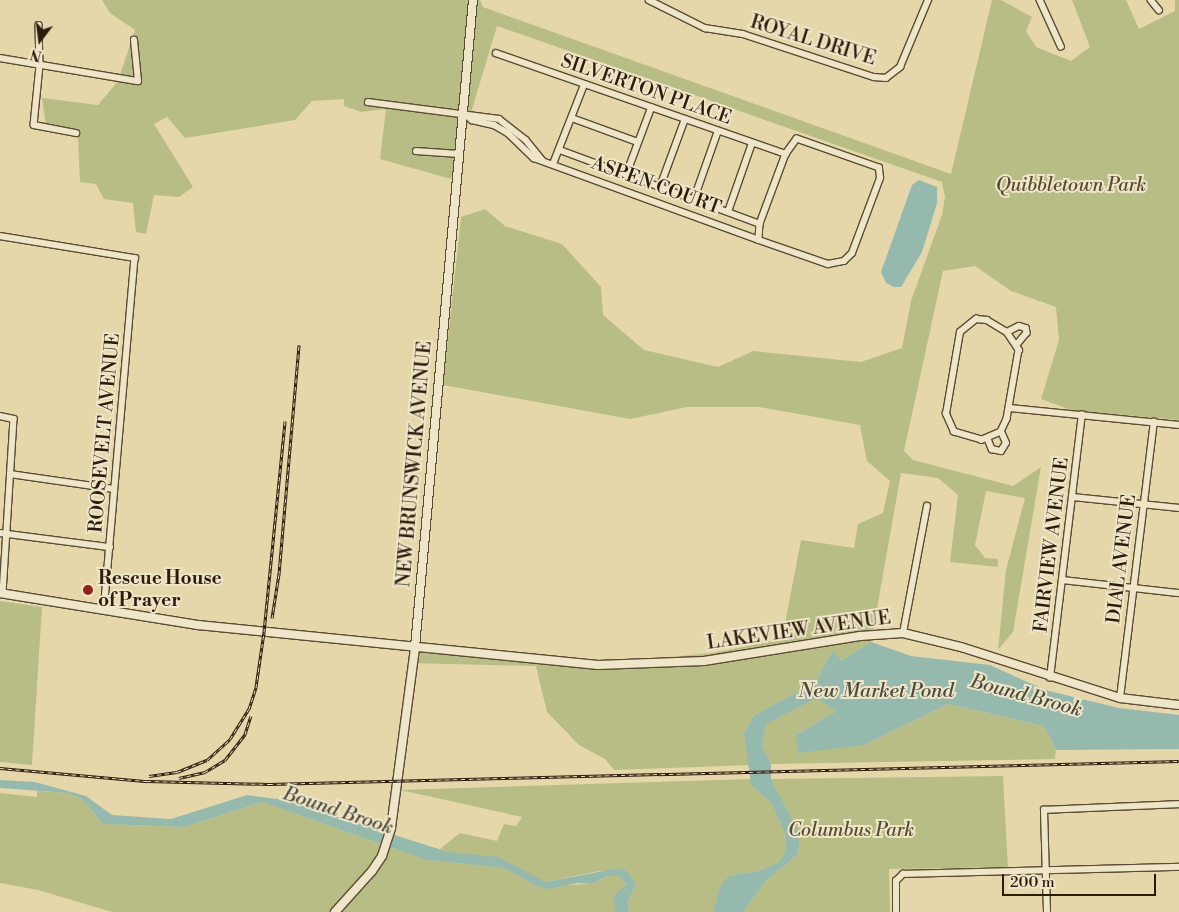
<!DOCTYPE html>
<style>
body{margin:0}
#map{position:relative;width:1179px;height:912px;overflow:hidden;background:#e6d7aa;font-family:"Libre Bodoni",serif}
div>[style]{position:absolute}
.green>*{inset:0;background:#b8bd86}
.water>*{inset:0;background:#96b9ae}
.roads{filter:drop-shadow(1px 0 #5b4b34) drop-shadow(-1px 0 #5b4b34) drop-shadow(0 1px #5b4b34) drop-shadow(0 -1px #5b4b34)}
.street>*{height:5.5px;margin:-2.75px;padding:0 2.75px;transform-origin:2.75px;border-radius:2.75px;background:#efe5c8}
.secondary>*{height:8px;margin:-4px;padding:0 4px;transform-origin:4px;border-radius:4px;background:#efe5c8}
.rail>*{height:3px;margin-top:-1.5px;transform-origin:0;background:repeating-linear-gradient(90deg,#efe5c8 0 4px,#2d1c0c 0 8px);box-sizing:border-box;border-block:1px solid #2d1c0c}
.dots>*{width:14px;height:14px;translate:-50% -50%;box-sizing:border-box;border:2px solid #efe5c8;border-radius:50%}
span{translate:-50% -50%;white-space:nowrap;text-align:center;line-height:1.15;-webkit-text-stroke:4px #efe5c8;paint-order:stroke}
.street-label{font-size:19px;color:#2d1c0c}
.park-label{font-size:19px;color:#574c31;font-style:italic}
.poi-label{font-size:19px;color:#2d1c0c;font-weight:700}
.left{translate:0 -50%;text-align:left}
.water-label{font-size:20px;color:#4c4b3d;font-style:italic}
.north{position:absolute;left:15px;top:15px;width:50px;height:50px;-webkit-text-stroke:4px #efe5c8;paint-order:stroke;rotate:195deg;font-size:14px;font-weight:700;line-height:20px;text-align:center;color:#2d1c0c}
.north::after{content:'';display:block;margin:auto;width:18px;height:22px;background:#2d1c0c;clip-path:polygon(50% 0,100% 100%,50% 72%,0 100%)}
.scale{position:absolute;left:1002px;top:874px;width:154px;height:22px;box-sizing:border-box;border:2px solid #2d1c0c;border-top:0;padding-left:6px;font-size:15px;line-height:18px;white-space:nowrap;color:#2d1c0c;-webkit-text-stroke:4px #efe5c8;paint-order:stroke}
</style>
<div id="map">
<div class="green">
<div style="clip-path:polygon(102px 0,480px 0,483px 7px,951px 174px,992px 0,1001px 0,1032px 17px,1026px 31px,1036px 47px,1071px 61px,1090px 47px,1072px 0,1126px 0,1139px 29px,1175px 11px,1175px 0,1179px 0,1179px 420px,1071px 410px,1041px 399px,1059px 340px,1056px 307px,1011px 291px,975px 266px,943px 271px,904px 451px,913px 460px,1013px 486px,1041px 467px,1013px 632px,998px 650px,1006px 570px,1025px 498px,986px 491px,975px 545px,985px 558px,998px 559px,998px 567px,950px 562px,958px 495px,938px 478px,901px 473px,871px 642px,842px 660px,832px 651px,815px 683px,754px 715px,744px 733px,751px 765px,614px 770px,605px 759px,579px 745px,547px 712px,536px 666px,408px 663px,410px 644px,603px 663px,713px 653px,782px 639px,801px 540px,854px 548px,858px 524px,883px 513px,890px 481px,867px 461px,860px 425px,759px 407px,687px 407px,630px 419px,443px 385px,461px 217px,485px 209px,505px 226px,562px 244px,601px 287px,603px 315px,644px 350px,718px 367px,753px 351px,861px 362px,902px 348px,911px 301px,942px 215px,945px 197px,942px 182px,497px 26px,451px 179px,380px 159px,386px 109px,361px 112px,344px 106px,344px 99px,312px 101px,295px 120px,185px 138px,167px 117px,154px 124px,193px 187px,179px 197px,154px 195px,146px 234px,136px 232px,133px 203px,104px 199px,96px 184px,80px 182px,78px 138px,46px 126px,42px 98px,98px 105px,118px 81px,135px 30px,110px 13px)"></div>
<div style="clip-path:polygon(0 601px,42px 607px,32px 765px,0 762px)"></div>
<div style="clip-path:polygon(816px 697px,836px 711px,796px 735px,864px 745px,948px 704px,1044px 726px,1056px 750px,1055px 759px,771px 764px,762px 746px,765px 724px)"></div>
<div style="clip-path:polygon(1003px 776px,1008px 867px,889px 869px,890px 912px,743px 912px,766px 881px,797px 855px,800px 843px,771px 779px)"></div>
<div style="clip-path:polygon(751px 779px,751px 785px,771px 803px,786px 834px,786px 851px,780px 861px,761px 870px,728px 876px,713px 912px,629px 912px,628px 902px,636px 884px,627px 871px,599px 871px,546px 882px,448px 852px,440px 849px,460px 833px,497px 841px,504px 824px,516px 826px,522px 817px,400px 790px)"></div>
<div style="clip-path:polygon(37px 791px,68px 793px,82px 799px,103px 824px,184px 827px,262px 802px,426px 860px,504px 868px,536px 886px,591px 884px,608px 876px,620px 876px,626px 884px,618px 893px,616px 912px,112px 912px,38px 890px,0 883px,0 793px,37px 797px)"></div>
</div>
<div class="water">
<div style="clip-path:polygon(919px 180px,937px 187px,937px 203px,922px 252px,901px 287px,894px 287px,886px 283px,881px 272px,912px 185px)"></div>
<div style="clip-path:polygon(871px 642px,911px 656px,990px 665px,1045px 690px,1119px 708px,1179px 715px,1179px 749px,1056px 750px,1044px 726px,948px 704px,864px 745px,798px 753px,796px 735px,836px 711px,816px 698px,766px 724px,762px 746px,771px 764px,771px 779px,796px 828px,800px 843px,797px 855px,766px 881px,743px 912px,713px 912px,720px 888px,728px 876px,761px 870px,780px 861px,786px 851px,786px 835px,771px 803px,751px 785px,744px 733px,754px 715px,815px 683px,832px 651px,842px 660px)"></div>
<div style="clip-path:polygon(0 780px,35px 782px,86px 796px,112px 815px,171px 819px,247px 795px,285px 800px,448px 852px,498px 857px,546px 882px,619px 868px,627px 871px,636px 884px,628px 902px,629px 912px,616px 912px,613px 897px,626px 884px,620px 876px,608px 876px,591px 884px,577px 883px,548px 889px,536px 886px,504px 868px,426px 860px,262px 802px,184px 827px,103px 824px,82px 799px,68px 793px,0 788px)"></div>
</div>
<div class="roads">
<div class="street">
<div style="left:649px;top:0;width:63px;rotate:26.6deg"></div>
<div style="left:705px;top:28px;width:38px;rotate:9deg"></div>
<div style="left:743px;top:34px;width:138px;rotate:18.2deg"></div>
<div style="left:874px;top:77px;width:12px;rotate:5deg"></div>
<div style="left:886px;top:78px;width:18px;rotate:-38deg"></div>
<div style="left:900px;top:67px;width:73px;rotate:-67.3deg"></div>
<div style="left:1040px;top:0;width:51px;rotate:65.5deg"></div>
<div style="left:1151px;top:0;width:13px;rotate:51deg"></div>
<div style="left:39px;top:25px;width:41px;rotate:88.6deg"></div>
<div style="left:40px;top:66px;width:59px;rotate:95.8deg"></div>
<div style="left:34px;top:125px;width:43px;rotate:10.8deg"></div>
<div style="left:496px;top:53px;width:307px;rotate:19.2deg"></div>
<div style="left:0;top:58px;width:140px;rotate:9.5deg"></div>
<div style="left:138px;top:81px;width:41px;rotate:-95.6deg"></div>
<div style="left:368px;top:102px;width:132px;rotate:7.4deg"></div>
<div style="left:499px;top:119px;width:34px;rotate:38deg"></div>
<div style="left:526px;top:140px;width:26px;rotate:51deg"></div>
<div style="left:463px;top:112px;width:12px;rotate:42deg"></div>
<div style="left:472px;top:120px;width:23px;rotate:13deg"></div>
<div style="left:494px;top:125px;width:16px;rotate:30deg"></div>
<div style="left:508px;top:133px;width:36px;rotate:44deg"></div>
<div style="left:534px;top:158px;width:239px;rotate:20deg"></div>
<div style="left:759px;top:240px;width:73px;rotate:19.2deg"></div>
<div style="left:828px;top:264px;width:16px;rotate:-11deg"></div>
<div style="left:844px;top:261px;width:11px;rotate:-45deg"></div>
<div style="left:852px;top:253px;width:80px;rotate:-69.5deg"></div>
<div style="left:880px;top:178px;width:10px;rotate:-96deg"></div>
<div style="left:879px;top:168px;width:87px;rotate:-160.5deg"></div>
<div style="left:797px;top:139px;width:19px;rotate:126deg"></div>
<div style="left:786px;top:154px;width:75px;rotate:110.4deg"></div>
<div style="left:760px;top:224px;width:16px;rotate:94deg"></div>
<div style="left:572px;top:118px;width:70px;rotate:20deg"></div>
<div style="left:560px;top:150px;width:213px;rotate:20.3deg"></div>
<div style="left:416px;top:151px;width:43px;rotate:4deg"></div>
<div style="left:553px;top:164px;width:85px;rotate:-68.6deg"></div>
<div style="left:626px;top:175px;width:72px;rotate:-69.5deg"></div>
<div style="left:660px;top:187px;width:72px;rotate:-69.8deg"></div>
<div style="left:694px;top:199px;width:72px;rotate:-70.6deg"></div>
<div style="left:728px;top:212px;width:73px;rotate:-70.8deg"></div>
<div style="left:0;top:236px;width:137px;rotate:9.3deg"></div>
<div style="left:135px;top:258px;width:353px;rotate:95deg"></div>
<div style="left:976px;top:319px;width:11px;rotate:5deg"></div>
<div style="left:987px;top:320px;width:23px;rotate:31deg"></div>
<div style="left:1007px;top:332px;width:22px;rotate:56deg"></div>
<div style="left:1019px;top:350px;width:70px;rotate:99.9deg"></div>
<div style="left:1007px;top:419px;width:14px;rotate:115deg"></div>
<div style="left:1001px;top:432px;width:21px;rotate:157deg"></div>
<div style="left:982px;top:440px;width:29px;rotate:-164deg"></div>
<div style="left:954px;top:432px;width:20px;rotate:-114deg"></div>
<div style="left:946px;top:414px;width:83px;rotate:-80.3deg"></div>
<div style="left:960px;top:332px;width:21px;rotate:-39deg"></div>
<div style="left:1007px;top:332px;width:13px;rotate:-27deg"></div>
<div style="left:1019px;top:326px;width:7px;rotate:16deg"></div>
<div style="left:1026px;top:328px;width:5px;rotate:79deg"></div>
<div style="left:1027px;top:333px;width:16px;rotate:130deg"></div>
<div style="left:1010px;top:408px;width:170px;rotate:5.7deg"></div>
<div style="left:0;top:416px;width:14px;rotate:12deg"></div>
<div style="left:14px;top:419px;width:174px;rotate:93.6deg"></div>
<div style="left:988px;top:439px;width:11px;rotate:68deg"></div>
<div style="left:992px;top:449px;width:9px;rotate:13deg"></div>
<div style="left:1001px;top:451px;width:9px;rotate:-58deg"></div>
<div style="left:1006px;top:443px;width:12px;rotate:-114deg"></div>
<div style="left:10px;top:474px;width:105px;rotate:8.2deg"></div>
<div style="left:1073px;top:497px;width:107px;rotate:5.9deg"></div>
<div style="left:0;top:533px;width:111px;rotate:7.3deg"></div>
<div style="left:1063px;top:580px;width:117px;rotate:6.4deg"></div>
<div style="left:903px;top:633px;width:129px;rotate:-79.3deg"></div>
<div style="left:1050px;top:678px;width:265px;rotate:-83.1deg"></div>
<div style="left:1120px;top:698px;width:278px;rotate:-83deg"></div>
<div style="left:896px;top:912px;width:31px;rotate:-90deg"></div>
<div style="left:896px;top:881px;width:10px;rotate:-45deg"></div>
<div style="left:903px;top:874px;width:276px;rotate:-1.5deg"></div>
<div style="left:1047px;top:912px;width:102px;rotate:-91.7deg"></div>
<div style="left:1044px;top:810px;width:135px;rotate:-2.5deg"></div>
</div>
<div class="secondary">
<div style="left:0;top:593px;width:201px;rotate:9.2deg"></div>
<div style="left:198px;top:625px;width:402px;rotate:5.7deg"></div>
<div style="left:598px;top:665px;width:106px;rotate:-2.2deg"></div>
<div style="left:704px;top:661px;width:158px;rotate:-9.1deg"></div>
<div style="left:860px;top:636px;width:43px;rotate:-4deg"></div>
<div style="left:903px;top:633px;width:60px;rotate:13.6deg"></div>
<div style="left:961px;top:647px;width:167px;rotate:17.8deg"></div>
<div style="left:1120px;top:698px;width:59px;rotate:6.8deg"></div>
<div style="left:335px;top:912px;width:55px;rotate:-47.9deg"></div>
<div style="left:372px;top:871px;width:18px;rotate:-56deg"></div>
<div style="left:382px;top:856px;width:29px;rotate:-72deg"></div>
<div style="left:391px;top:828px;width:183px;rotate:-82.4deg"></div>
<div style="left:415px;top:647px;width:650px;rotate:-84.88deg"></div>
</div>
</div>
<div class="rail">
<div style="left:272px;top:618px;width:45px;rotate:-81deg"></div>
<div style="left:279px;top:574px;width:230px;rotate:-85deg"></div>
<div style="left:0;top:768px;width:148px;rotate:5.1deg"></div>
<div style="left:147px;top:781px;width:122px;rotate:1.4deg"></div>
<div style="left:269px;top:784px;width:910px;rotate:-1.45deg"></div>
<div style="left:149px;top:776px;width:28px;rotate:-8deg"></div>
<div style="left:177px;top:772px;width:32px;rotate:-22deg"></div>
<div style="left:207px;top:760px;width:31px;rotate:-42deg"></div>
<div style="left:230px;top:739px;width:36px;rotate:-58deg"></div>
<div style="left:249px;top:709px;width:23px;rotate:-72deg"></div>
<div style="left:256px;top:687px;width:56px;rotate:-81.7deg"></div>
<div style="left:264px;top:632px;width:212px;rotate:-84.3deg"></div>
<div style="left:179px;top:778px;width:27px;rotate:-13deg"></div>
<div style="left:205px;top:772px;width:23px;rotate:-31deg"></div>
<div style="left:225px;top:760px;width:33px;rotate:-52deg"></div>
<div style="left:245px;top:734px;width:19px;rotate:-72deg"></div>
</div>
<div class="dots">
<div style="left:88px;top:590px;background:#8f2418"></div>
</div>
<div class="street-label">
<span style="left:813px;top:41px;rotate:17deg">ROYAL DRIVE</span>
<span style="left:646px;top:90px;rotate:19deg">SILVERTON PLACE</span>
<span style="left:656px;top:186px;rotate:20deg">ASPEN COURT</span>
<span style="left:105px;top:433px;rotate:-85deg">ROOSEVELT AVENUE</span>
<span style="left:415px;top:464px;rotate:-85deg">NEW BRUNSWICK AVENUE</span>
<span style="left:1052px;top:545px;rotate:-83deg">FAIRVIEW AVENUE</span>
<span style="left:1122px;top:559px;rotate:-83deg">DIAL AVENUE</span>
<span style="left:799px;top:631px;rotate:-8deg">LAKEVIEW AVENUE</span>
</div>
<div class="park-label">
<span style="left:1071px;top:186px">Quibbletown Park</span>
<span style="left:851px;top:831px">Columbus Park</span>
</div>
<div class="poi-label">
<span class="left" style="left:98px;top:590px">Rescue House<br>of Prayer</span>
</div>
<div class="water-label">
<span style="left:876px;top:691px">New Market Pond</span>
<span style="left:1026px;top:696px;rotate:15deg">Bound Brook</span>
<span style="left:338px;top:811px;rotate:18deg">Bound Brook</span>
</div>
<div class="north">N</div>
<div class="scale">200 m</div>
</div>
